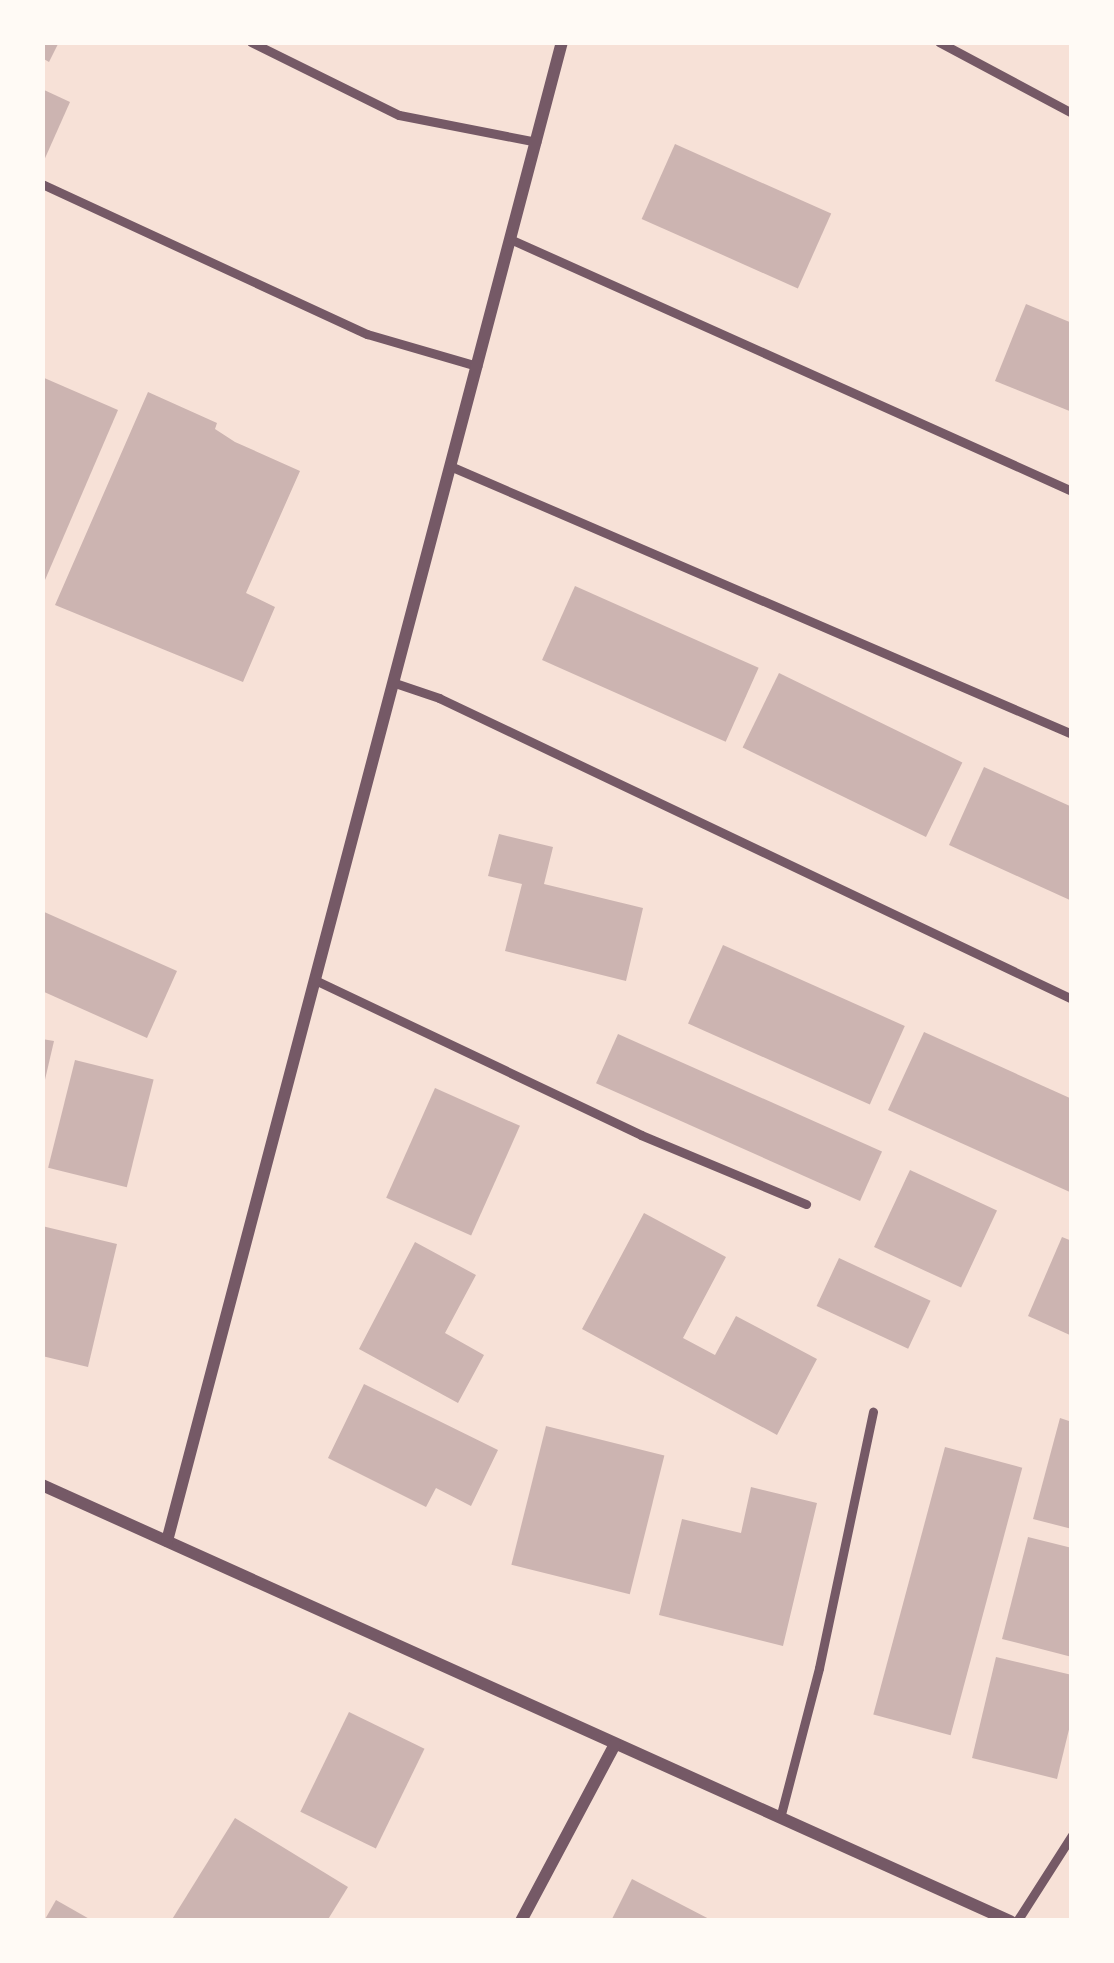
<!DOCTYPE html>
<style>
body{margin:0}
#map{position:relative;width:1114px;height:1963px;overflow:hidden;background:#f7e1d7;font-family:Signika,sans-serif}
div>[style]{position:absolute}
.building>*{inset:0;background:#ccb4b1;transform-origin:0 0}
.service>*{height:9px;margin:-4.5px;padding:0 4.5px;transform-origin:4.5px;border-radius:4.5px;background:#755966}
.minor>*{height:12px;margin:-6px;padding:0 6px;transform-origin:6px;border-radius:6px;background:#755966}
span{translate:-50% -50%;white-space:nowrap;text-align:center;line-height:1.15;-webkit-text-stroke:10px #fffaf5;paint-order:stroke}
.frame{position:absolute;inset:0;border:45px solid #fffaf5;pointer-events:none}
</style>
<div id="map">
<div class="building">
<div style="clip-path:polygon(42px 42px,59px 42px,49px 62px,42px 58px)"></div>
<div style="clip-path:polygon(42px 89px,70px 102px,42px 165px)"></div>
<div style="left:675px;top:144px;width:171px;height:82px;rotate:24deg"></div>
<div style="clip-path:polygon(1026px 304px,1072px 323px,1072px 412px,995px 381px)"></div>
<div style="clip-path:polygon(42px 377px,118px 410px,42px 587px)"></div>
<div style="clip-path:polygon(148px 392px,217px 423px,215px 429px,235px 442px,300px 471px,246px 593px,275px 607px,243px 682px,55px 605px)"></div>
<div style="left:575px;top:586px;width:201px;height:81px;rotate:24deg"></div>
<div style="left:779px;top:673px;width:204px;height:83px;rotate:26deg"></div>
<div style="clip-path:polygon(984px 767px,1072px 807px,1072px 901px,949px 845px)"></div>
<div style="clip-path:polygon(499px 834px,553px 847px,544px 884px,643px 908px,626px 981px,505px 951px,522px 884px,488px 876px)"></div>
<div style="clip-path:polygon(42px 911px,177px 971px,147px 1038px,42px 991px)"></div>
<div style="left:723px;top:945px;width:199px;height:86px;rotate:24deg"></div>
<div style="clip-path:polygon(924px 1032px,1072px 1099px,1072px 1193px,888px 1110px)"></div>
<div style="left:618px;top:1034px;width:289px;height:54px;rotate:24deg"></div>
<div style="clip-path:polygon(42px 1039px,54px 1041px,44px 1084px,42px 1083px)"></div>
<div style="left:75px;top:1060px;width:81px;height:111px;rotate:14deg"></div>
<div style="left:435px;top:1088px;width:93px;height:120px;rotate:24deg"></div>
<div style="left:910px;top:1170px;width:96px;height:85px;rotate:25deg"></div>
<div style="clip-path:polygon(644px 1213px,726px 1257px,683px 1338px,715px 1355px,736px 1316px,817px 1359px,777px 1435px,582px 1329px)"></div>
<div style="clip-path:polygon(42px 1226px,117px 1244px,88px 1367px,42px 1356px)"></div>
<div style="clip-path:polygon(1062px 1237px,1072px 1241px,1072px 1336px,1028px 1316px)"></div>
<div style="clip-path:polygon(415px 1242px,476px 1275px,445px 1333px,484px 1355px,458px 1403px,359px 1349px)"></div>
<div style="left:839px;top:1258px;width:101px;height:53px;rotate:25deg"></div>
<div style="clip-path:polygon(364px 1384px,498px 1450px,471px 1506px,436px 1488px,426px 1507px,328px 1458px)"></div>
<div style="clip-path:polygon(1060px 1418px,1072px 1422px,1072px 1529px,1033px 1519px)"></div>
<div style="left:546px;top:1426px;width:122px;height:143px;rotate:14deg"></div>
<div style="left:945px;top:1447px;width:80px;height:277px;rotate:15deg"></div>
<div style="clip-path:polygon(751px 1487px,817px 1503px,783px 1646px,659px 1615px,682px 1519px,741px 1533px)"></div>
<div style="clip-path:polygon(1028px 1537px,1072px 1548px,1072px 1657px,1002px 1639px)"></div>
<div style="clip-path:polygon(996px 1657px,1072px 1675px,1072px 1717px,1057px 1779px,972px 1758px)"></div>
<div style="left:349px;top:1712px;width:84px;height:111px;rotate:26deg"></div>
<div style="clip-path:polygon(235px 1818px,348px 1887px,327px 1921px,171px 1921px)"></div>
<div style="clip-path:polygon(632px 1879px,713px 1921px,611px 1921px)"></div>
<div style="clip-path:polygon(56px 1900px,93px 1921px,44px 1921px)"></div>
</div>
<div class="service">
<div style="left:251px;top:42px;width:165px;rotate:26.3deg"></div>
<div style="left:399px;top:115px;width:140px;rotate:11.1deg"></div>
<div style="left:939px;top:42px;width:151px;rotate:28.1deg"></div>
<div style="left:42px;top:184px;width:358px;rotate:24.8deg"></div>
<div style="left:367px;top:334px;width:115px;rotate:16.2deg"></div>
<div style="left:510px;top:239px;width:616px;rotate:24.15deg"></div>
<div style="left:450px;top:466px;width:677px;rotate:23.31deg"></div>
<div style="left:392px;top:682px;width:50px;rotate:18.8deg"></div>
<div style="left:439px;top:698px;width:701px;rotate:25.43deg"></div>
<div style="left:315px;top:980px;width:361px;rotate:25.4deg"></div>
<div style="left:641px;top:1135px;width:179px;rotate:22.7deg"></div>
<div style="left:780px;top:1818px;width:155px;rotate:-75.4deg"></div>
<div style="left:819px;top:1668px;width:262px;rotate:-78.1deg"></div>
<div style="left:1017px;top:1921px;width:102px;rotate:-57.4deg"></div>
</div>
<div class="minor">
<div style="left:42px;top:1485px;width:1062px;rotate:24.25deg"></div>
<div style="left:167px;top:1541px;width:1550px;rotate:-75.24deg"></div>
<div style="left:521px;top:1921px;width:200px;rotate:-62deg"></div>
</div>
<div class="frame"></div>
</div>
